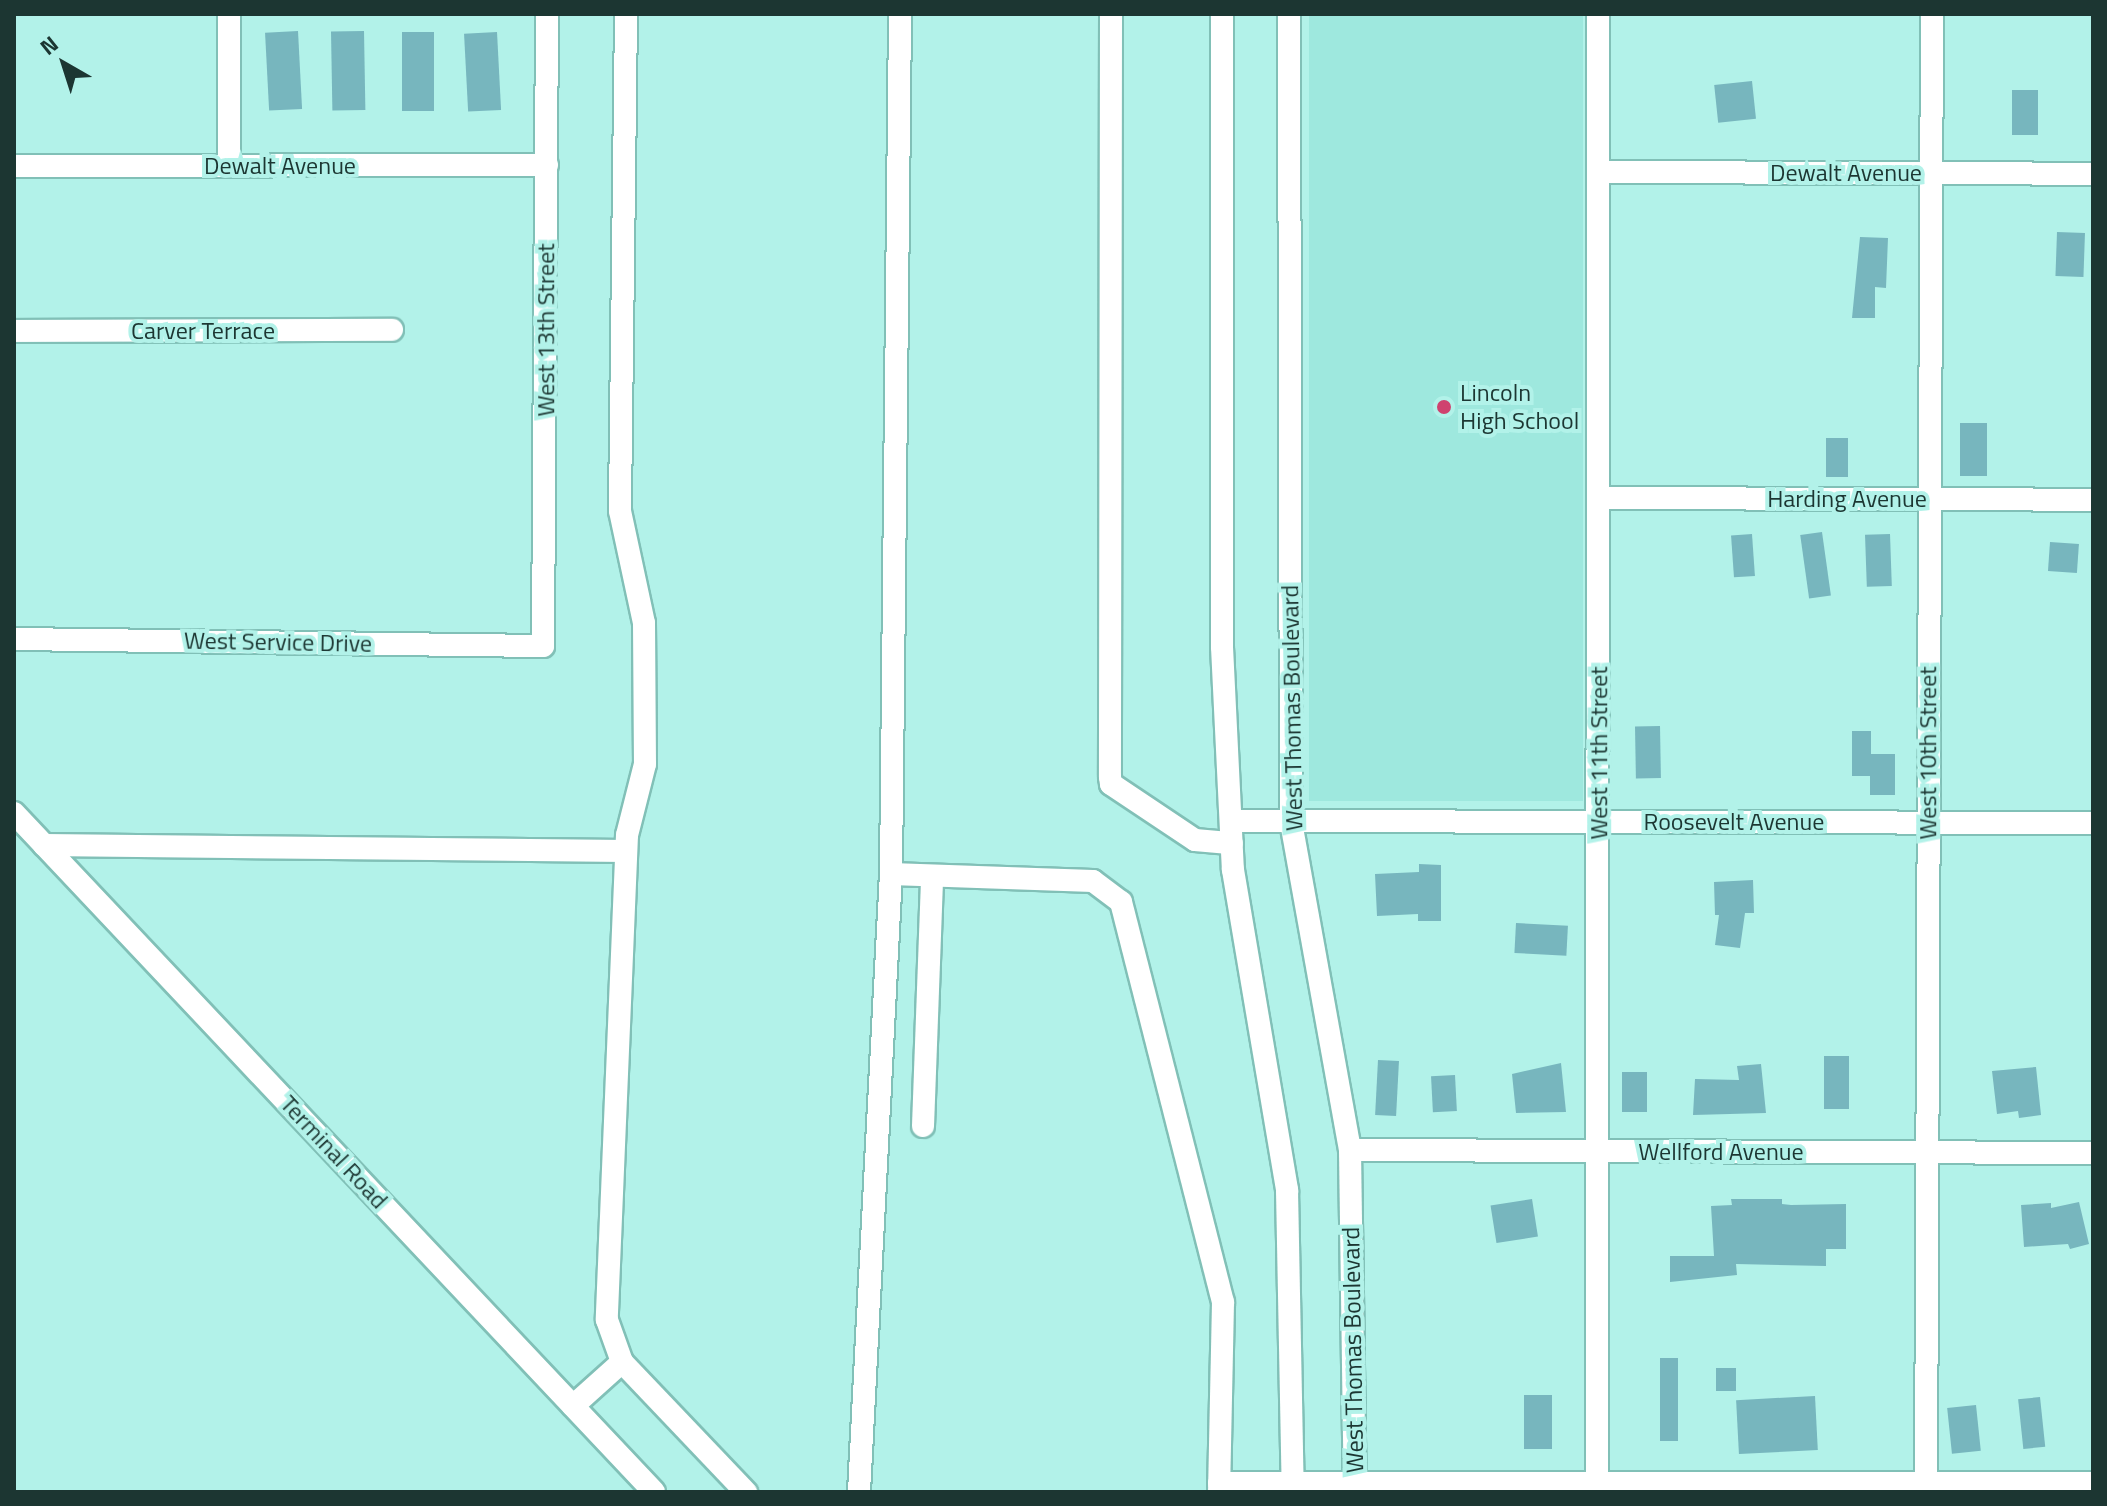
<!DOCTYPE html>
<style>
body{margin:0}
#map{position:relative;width:2107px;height:1506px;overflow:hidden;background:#b2f2e9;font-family:"Titillium Web",sans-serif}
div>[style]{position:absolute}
.built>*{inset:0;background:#9ee8de;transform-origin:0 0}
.building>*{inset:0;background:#77b6be;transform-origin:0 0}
.roads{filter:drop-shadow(2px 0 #81c0b7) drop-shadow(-2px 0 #81c0b7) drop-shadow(0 2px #81c0b7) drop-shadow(0 -2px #81c0b7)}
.minor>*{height:22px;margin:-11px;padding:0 11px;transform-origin:11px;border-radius:11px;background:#fff}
.dots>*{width:22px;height:22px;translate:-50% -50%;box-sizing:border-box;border:4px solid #b2f2e9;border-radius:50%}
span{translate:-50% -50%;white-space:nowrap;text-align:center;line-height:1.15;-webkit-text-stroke:8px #b2f2e9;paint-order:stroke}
.street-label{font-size:24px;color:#1c3632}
.poi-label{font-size:24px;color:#1c3632}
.left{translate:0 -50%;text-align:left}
.frame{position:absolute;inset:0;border:16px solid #1c3632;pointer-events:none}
.north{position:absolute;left:24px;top:24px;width:80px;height:80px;-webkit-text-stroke:6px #b2f2e9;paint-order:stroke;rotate:321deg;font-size:22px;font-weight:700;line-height:32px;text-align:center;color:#1c3632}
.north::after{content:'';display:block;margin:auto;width:28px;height:36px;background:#1c3632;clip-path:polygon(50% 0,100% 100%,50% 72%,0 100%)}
</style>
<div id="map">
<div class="built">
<i style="left:1309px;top:14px;width:274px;height:787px"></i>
</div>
<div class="building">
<i style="left:298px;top:31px;width:78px;height:33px;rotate:87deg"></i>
<i style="left:364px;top:31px;width:79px;height:33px;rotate:89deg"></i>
<i style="left:402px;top:32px;width:32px;height:79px"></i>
<i style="left:497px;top:32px;width:78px;height:33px;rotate:87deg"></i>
<i style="left:1752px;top:81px;width:38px;height:38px;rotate:84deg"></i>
<i style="left:2038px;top:90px;width:45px;height:26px;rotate:90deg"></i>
<i style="left:2057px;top:232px;width:28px;height:44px;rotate:2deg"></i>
<i style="clip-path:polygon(1860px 237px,1888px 238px,1886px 288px,1875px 287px,1875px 318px,1852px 318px)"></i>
<i style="left:1960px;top:423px;width:27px;height:53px"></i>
<i style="left:1826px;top:438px;width:22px;height:39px"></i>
<i style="left:1822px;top:532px;width:64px;height:22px;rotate:82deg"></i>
<i style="left:1752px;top:534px;width:42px;height:21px;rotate:86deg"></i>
<i style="left:1890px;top:534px;width:52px;height:25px;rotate:88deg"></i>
<i style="left:2050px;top:542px;width:29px;height:29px;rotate:4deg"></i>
<i style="left:1660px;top:726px;width:52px;height:25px;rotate:89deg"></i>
<i style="clip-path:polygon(1852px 731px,1871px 731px,1871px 754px,1895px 754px,1895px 795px,1870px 795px,1870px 776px,1852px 776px)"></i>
<i style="clip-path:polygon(1419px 864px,1441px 865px,1441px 921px,1418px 921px,1418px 914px,1377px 916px,1375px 874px,1419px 872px)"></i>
<i style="clip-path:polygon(1753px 880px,1754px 913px,1745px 913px,1740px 948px,1715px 945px,1719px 915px,1715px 915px,1714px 882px)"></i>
<i style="left:1516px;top:923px;width:52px;height:30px;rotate:3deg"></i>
<i style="left:1824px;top:1056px;width:25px;height:53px"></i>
<i style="left:1378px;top:1060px;width:21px;height:55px;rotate:3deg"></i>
<i style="clip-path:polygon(1561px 1063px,1566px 1112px,1516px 1113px,1512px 1074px)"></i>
<i style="clip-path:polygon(1761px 1064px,1766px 1113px,1693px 1115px,1695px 1079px,1739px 1080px,1737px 1066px)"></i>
<i style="clip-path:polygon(2036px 1067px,2041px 1115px,2019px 1118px,2018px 1111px,1997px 1114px,1992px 1071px)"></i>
<i style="left:1622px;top:1072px;width:25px;height:40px"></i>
<i style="left:1455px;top:1075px;width:36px;height:24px;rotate:87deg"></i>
<i style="left:1532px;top:1199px;width:38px;height:42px;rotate:81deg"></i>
<i style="clip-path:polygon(1731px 1199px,1782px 1199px,1782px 1204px,1791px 1205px,1846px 1204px,1846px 1249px,1826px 1249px,1826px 1266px,1736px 1264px,1737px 1275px,1670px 1282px,1670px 1256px,1714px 1256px,1711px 1206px,1732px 1205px)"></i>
<i style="clip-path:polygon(2079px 1202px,2089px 1244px,2070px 1249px,2068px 1244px,2024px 1247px,2021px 1205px,2051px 1203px,2051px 1208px)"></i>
<i style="left:1660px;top:1358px;width:18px;height:83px"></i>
<i style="left:1736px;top:1368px;width:23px;height:20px;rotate:90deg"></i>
<i style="left:1524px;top:1395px;width:28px;height:54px"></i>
<i style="left:1815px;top:1396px;width:54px;height:79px;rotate:87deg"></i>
<i style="left:2040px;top:1397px;width:50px;height:22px;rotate:84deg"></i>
<i style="left:1976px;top:1405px;width:46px;height:29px;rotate:84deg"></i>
</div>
<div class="roads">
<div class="minor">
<i style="left:626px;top:14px;width:497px;rotate:90.7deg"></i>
<i style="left:620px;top:511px;width:115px;rotate:77.9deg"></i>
<i style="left:644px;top:623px;width:141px;rotate:89.6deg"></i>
<i style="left:645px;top:764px;width:73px;rotate:104.2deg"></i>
<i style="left:627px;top:835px;width:485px;rotate:92.4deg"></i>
<i style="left:607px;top:1320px;width:45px;rotate:70.3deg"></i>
<i style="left:622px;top:1362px;width:180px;rotate:46.4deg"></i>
<i style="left:1111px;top:14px;width:763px;rotate:90.08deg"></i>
<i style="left:1110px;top:777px;width:7px;rotate:82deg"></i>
<i style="left:1111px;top:784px;width:101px;rotate:33.7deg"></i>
<i style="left:1195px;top:840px;width:37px;rotate:5deg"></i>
<i style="left:1222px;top:14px;width:633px;rotate:90deg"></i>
<i style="left:1222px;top:647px;width:223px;rotate:87.2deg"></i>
<i style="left:1233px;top:870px;width:325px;rotate:80.4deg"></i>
<i style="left:1287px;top:1190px;width:302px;rotate:88.9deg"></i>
<i style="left:1289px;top:14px;width:808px;rotate:89.86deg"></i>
<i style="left:1291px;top:822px;width:333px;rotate:79.8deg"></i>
<i style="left:1350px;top:1150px;width:342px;rotate:89.2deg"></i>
<i style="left:14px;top:166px;width:533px;rotate:-0.11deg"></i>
<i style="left:229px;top:166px;width:152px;rotate:-90deg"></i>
<i style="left:1599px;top:172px;width:494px;rotate:0.2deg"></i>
<i style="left:14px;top:331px;width:378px;rotate:-0.2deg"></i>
<i style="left:1600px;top:498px;width:493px;rotate:0.2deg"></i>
<i style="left:14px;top:639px;width:529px;rotate:0.76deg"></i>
<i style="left:543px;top:646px;width:632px;rotate:-89.64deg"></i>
<i style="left:14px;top:813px;width:933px;rotate:46.69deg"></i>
<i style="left:1231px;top:821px;width:862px;rotate:0.13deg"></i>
<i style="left:44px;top:845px;width:582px;rotate:0.59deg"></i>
<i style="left:891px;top:874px;width:202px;rotate:2deg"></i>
<i style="left:1093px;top:881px;width:35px;rotate:37deg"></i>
<i style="left:1121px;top:902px;width:413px;rotate:75.7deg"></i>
<i style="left:1223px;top:1302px;width:190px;rotate:91.2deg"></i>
<i style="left:923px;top:1126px;width:250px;rotate:-87.9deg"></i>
<i style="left:1350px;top:1150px;width:743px;rotate:0.23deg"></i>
<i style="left:573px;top:1406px;width:66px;rotate:-41.9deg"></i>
<i style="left:1219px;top:1483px;width:874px"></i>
<i style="left:859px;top:1492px;width:619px;rotate:-87.04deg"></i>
<i style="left:891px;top:874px;width:860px;rotate:-89.4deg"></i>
<i style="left:1597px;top:1492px;width:1478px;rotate:-89.96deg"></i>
<i style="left:1926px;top:1492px;width:1478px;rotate:-89.77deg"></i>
</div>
</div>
<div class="dots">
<i style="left:1444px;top:407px;background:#cf426f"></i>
</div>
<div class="street-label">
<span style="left:280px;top:166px">Dewalt Avenue</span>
<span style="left:1846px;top:173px">Dewalt Avenue</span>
<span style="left:546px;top:330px;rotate:-90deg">West 13th Street</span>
<span style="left:203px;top:331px">Carver Terrace</span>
<span style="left:1847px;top:499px">Harding Avenue</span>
<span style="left:278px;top:642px;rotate:1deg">West Service Drive</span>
<span style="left:1292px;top:708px;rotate:-91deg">West Thomas Boulevard</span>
<span style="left:1599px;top:753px;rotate:-90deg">West 11th Street</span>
<span style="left:1928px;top:753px;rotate:-90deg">West 10th Street</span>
<span style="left:1734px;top:822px">Roosevelt Avenue</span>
<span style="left:334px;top:1152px;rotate:47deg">Terminal Road</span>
<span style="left:1721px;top:1152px">Wellford Avenue</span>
<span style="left:1353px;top:1350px;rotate:-91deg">West Thomas Boulevard</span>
</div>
<div class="poi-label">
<span class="left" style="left:1460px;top:407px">Lincoln<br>High School</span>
</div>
<div class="frame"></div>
<div class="north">N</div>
</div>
